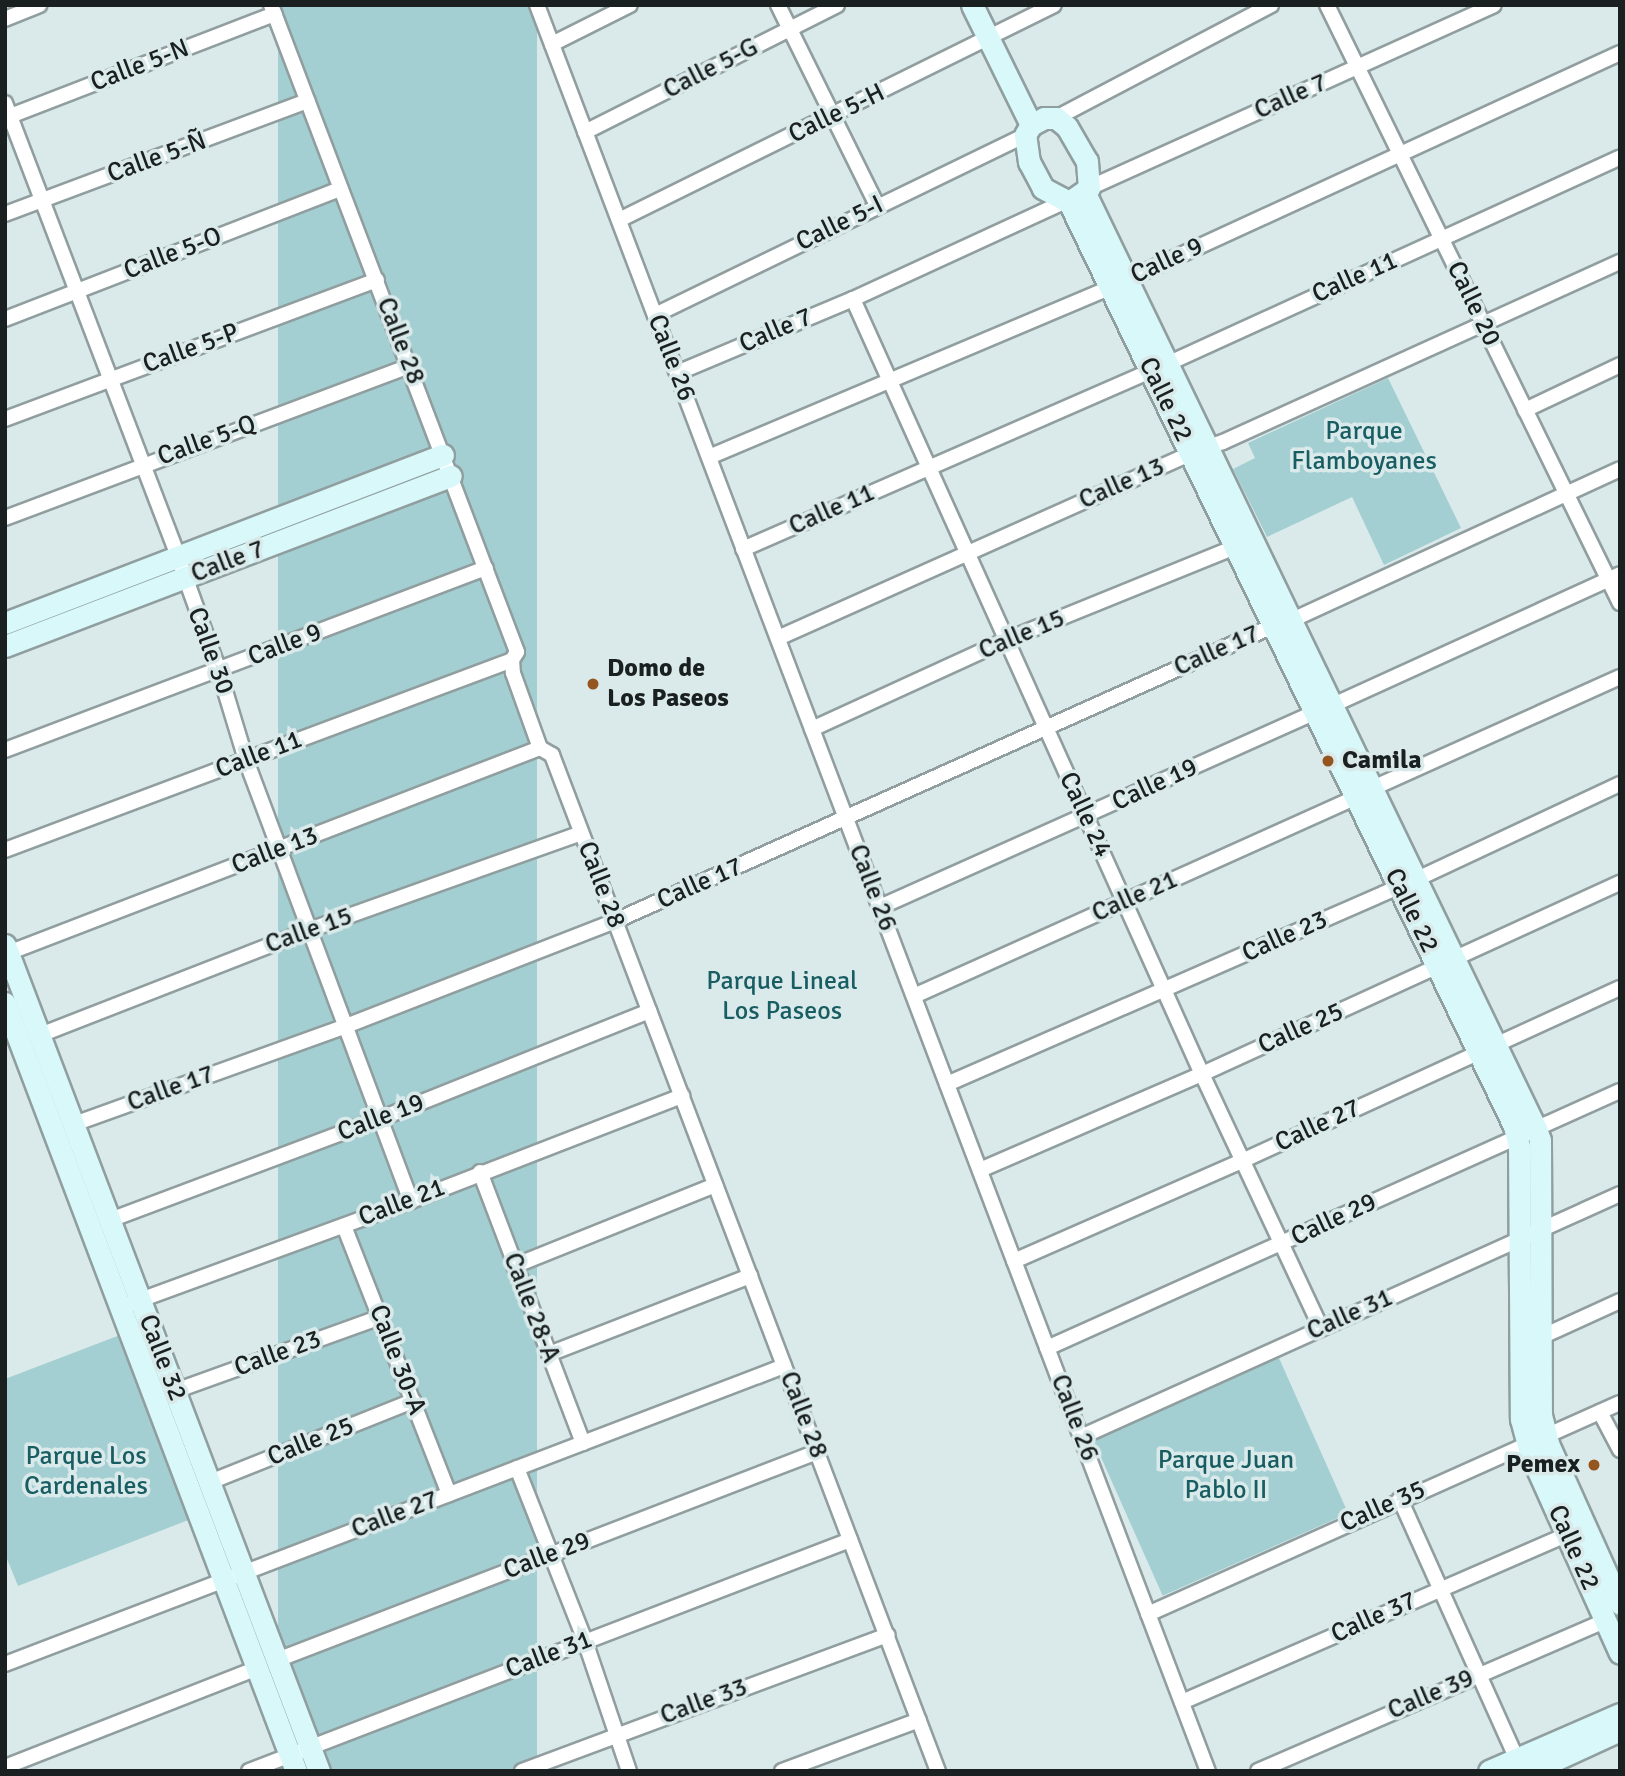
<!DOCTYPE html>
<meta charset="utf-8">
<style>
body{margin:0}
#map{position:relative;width:1625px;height:1776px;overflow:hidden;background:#daeaeb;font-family:Signika,sans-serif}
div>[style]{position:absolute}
.green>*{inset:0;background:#a4cfd2;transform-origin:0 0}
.roads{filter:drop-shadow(2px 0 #909e9f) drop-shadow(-2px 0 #909e9f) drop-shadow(0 2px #909e9f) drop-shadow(0 -2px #909e9f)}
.street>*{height:14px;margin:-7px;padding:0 7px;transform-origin:7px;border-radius:7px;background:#fff}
.secondary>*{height:21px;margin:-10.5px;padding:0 10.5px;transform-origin:10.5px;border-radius:10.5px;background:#d8f8fa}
.dots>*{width:19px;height:19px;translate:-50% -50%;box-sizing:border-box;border:4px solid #daeaeb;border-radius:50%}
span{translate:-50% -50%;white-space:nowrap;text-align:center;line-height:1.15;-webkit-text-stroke:7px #daeaeb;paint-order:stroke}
.street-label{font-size:26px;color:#1a1f1f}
.park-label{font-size:26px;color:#185d62}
.poi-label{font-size:26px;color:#1a1f1f;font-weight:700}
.left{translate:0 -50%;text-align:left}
.right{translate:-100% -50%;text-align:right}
.frame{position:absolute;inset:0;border:7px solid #1a1f1f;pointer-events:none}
</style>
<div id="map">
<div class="green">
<i style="left:278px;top:5px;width:259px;height:1889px"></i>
<i style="clip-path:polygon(1388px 378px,1461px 528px,1384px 565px,1352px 497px,1267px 537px,1233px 469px,1255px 458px,1248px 443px)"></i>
<i style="clip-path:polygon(120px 1335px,191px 1519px,18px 1586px,5px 1554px,5px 1379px)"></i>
<i style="left:1279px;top:1358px;width:170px;height:203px;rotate:66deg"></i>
</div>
<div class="roads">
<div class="street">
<i style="left:271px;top:5px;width:692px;rotate:69.18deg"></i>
<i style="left:517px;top:652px;width:9px;rotate:122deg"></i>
<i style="left:512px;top:660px;width:13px;rotate:86deg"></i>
<i style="left:513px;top:673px;width:80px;rotate:70.2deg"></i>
<i style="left:540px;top:748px;width:14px;rotate:30deg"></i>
<i style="left:552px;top:755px;width:1087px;rotate:69.2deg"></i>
<i style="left:537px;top:5px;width:1889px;rotate:69.2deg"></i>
<i style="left:778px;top:5px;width:223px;rotate:63.7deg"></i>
<i style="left:1327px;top:5px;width:666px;rotate:63.9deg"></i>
<i style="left:5px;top:19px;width:37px;rotate:-22deg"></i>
<i style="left:552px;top:44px;width:87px;rotate:-26.6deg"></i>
<i style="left:5px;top:103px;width:486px;rotate:69.1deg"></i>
<i style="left:178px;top:557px;width:121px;rotate:70.2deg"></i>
<i style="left:219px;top:671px;width:93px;rotate:73.1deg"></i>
<i style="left:246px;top:760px;width:471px;rotate:69.5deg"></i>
<i style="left:5px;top:118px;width:289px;rotate:-21.1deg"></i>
<i style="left:1056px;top:118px;width:243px;rotate:-27.7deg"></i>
<i style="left:585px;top:132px;width:282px;rotate:-26.7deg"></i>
<i style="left:1089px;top:188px;width:444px;rotate:-24.3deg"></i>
<i style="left:5px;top:214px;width:323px;rotate:-20.5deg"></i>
<i style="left:619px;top:220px;width:485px;rotate:-26.3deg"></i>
<i style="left:853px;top:299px;width:850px;rotate:65.76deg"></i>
<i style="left:1202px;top:1074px;width:280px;rotate:64.9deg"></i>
<i style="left:655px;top:315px;width:411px;rotate:-25.9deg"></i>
<i style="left:5px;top:319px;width:360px;rotate:-21.2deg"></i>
<i style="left:1167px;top:364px;width:498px;rotate:-24.5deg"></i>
<i style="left:677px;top:373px;width:191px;rotate:-22.8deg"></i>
<i style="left:853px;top:299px;width:234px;rotate:-24.7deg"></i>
<i style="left:1525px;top:410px;width:105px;rotate:-25.3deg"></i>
<i style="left:5px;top:419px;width:397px;rotate:-20.5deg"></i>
<i style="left:709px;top:457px;width:436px;rotate:-22.9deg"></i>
<i style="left:1111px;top:287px;width:560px;rotate:-24.69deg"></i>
<i style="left:5px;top:518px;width:432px;rotate:-20.6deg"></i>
<i style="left:743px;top:549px;width:445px;rotate:-23.6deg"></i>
<i style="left:1292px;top:620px;width:361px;rotate:-24.7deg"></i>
<i style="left:778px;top:638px;width:453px;rotate:-24.1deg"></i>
<i style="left:1191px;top:453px;width:34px;rotate:-19deg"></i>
<i style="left:1223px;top:442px;width:436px;rotate:-24.4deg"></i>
<i style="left:1333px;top:705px;width:315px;rotate:-24.5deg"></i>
<i style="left:812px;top:729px;width:213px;rotate:-24.6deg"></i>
<i style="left:1006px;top:640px;width:247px;rotate:-22.1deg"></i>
<i style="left:5px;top:750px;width:514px;rotate:-20.73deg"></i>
<i style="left:1373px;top:788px;width:271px;rotate:-24.2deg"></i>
<i style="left:5px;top:850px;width:541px;rotate:-20.54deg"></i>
<i style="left:880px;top:907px;width:477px;rotate:-24.1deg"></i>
<i style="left:8px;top:953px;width:570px;rotate:-21.07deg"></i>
<i style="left:914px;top:996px;width:485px;rotate:-24.2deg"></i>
<i style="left:40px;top:1035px;width:289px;rotate:-21.3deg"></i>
<i style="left:309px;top:930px;width:289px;rotate:-19.6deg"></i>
<i style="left:947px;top:1084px;width:513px;rotate:-23.57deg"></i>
<i style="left:1417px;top:879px;width:224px;rotate:-25.1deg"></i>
<i style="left:74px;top:1124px;width:289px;rotate:-19.8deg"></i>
<i style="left:346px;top:1026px;width:289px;rotate:-21.3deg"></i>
<i style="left:615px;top:921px;width:721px;rotate:-24.15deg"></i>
<i style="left:980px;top:1170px;width:242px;rotate:-23.4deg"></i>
<i style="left:1202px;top:1074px;width:460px;rotate:-24.6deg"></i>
<i style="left:480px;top:1172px;width:290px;rotate:69.2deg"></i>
<i style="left:110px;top:1220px;width:290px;rotate:-20.6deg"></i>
<i style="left:382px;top:1118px;width:288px;rotate:-21.8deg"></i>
<i style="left:344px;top:1226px;width:288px;rotate:68.6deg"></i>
<i style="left:1014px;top:1261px;width:251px;rotate:-23.7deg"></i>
<i style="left:1244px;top:1160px;width:413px;rotate:-24.6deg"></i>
<i style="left:514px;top:1266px;width:217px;rotate:-21.9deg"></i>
<i style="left:132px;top:1303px;width:297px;rotate:-20.1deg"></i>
<i style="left:411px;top:1201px;width:291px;rotate:-21.2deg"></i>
<i style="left:1541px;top:1337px;width:87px;rotate:-24.5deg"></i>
<i style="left:1047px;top:1348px;width:628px;rotate:-24.16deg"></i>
<i style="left:549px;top:1354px;width:216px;rotate:-21.2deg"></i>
<i style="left:175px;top:1391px;width:219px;rotate:-19.8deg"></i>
<i style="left:1600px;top:1412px;width:43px;rotate:62.2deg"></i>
<i style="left:1081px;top:1437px;width:591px;rotate:-24.27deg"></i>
<i style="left:517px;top:1468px;width:186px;rotate:68.5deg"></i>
<i style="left:585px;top:1641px;width:137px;rotate:71.3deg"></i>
<i style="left:210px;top:1482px;width:219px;rotate:-21.8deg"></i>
<i style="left:1400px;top:1499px;width:285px;rotate:65.8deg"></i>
<i style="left:1148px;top:1614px;width:517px;rotate:-24.09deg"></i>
<i style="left:277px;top:1660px;width:579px;rotate:-21.07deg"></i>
<i style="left:5px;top:1664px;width:834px;rotate:-20.93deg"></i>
<i style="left:1182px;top:1702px;width:419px;rotate:-23.5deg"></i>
<i style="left:5px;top:1767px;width:271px;rotate:-21.4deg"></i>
<i style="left:249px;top:1771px;width:644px;rotate:-21.02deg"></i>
<i style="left:522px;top:1771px;width:390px;rotate:-20.4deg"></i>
<i style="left:782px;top:1771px;width:146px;rotate:-20.4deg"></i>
<i style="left:1258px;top:1771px;width:378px;rotate:-23.4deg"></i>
</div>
<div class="secondary">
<i style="left:972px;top:5px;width:134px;rotate:63.8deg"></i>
<i style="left:1044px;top:118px;width:12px"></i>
<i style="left:1056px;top:118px;width:14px;rotate:39deg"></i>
<i style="left:1067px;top:127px;width:39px;rotate:60deg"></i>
<i style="left:1087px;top:161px;width:27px;rotate:86deg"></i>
<i style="left:1089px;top:188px;width:24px;rotate:145deg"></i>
<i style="left:1069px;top:202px;width:30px;rotate:-152deg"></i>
<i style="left:1043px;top:188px;width:30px;rotate:-118deg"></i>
<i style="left:1029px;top:162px;width:27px;rotate:-98deg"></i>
<i style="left:1025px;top:135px;width:12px;rotate:-59deg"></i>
<i style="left:1031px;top:125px;width:15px;rotate:-28deg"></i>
<i style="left:1085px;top:193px;width:1039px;rotate:64.27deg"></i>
<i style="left:1536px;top:1129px;width:12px;rotate:70deg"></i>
<i style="left:1540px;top:1140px;width:275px;rotate:89.8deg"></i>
<i style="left:1541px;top:1415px;width:32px;rotate:76deg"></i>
<i style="left:1549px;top:1446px;width:173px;rotate:65.8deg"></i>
<i style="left:1069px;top:202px;width:1026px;rotate:64.28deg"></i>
<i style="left:1514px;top:1126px;width:21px;rotate:76deg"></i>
<i style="left:1519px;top:1146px;width:273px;rotate:89.6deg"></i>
<i style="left:1521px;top:1419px;width:35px;rotate:75deg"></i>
<i style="left:1530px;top:1453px;width:219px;rotate:65.8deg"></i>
<i style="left:5px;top:623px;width:469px;rotate:-21deg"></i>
<i style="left:5px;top:646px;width:477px;rotate:-20.9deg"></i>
<i style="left:5px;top:945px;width:884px;rotate:69.19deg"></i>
<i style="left:5px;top:1003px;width:821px;rotate:69.25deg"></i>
<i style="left:1489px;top:1771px;width:143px;rotate:-23.5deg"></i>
<i style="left:1531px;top:1771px;width:98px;rotate:-24.7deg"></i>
</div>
</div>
<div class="dots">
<i style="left:593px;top:684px;background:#95551f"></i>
<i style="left:1328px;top:761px;background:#95551f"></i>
<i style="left:1594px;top:1465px;background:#95551f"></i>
</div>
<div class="street-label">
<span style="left:140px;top:66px;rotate:-21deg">Calle 5-N</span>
<span style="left:711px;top:69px;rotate:-27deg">Calle 5-G</span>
<span style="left:1291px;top:97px;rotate:-24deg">Calle 7</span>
<span style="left:837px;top:114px;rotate:-26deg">Calle 5-H</span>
<span style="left:157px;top:158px;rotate:-20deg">Calle 5-Ñ</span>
<span style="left:840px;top:224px;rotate:-26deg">Calle 5-I</span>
<span style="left:173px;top:254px;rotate:-21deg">Calle 5-O</span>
<span style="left:1167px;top:261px;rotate:-25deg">Calle 9</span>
<span style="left:1355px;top:278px;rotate:-24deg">Calle 11</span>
<span style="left:1473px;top:304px;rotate:64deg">Calle 20</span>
<span style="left:776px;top:331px;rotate:-23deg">Calle 7</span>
<span style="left:400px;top:341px;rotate:69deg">Calle 28</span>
<span style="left:191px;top:349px;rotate:-20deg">Calle 5-P</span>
<span style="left:671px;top:358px;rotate:69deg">Calle 26</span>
<span style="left:1165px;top:400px;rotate:64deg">Calle 22</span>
<span style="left:207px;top:441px;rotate:-20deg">Calle 5-Q</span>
<span style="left:1122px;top:484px;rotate:-24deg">Calle 13</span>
<span style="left:832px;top:510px;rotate:-24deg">Calle 11</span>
<span style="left:228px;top:562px;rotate:-21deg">Calle 7</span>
<span style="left:1022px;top:635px;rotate:-23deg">Calle 15</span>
<span style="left:285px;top:645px;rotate:-21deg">Calle 9</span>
<span style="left:210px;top:651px;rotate:70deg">Calle 30</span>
<span style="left:1217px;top:651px;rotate:-24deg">Calle 17</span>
<span style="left:259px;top:755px;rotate:-21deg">Calle 11</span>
<span style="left:1155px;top:785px;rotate:-25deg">Calle 19</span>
<span style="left:1085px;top:815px;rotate:65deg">Calle 24</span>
<span style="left:275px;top:851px;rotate:-21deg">Calle 13</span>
<span style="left:700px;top:884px;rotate:-24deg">Calle 17</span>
<span style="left:601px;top:885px;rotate:69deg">Calle 28</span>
<span style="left:872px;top:888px;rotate:69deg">Calle 26</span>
<span style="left:1135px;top:897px;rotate:-24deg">Calle 21</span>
<span style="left:1411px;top:911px;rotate:64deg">Calle 22</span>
<span style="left:309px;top:931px;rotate:-20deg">Calle 15</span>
<span style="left:1285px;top:937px;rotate:-24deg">Calle 23</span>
<span style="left:1301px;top:1029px;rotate:-24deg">Calle 25</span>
<span style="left:171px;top:1089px;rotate:-20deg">Calle 17</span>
<span style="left:381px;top:1118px;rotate:-21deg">Calle 19</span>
<span style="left:1318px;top:1126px;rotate:-25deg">Calle 27</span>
<span style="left:402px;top:1203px;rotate:-21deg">Calle 21</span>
<span style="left:1334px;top:1220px;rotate:-25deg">Calle 29</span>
<span style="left:531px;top:1308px;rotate:69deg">Calle 28-A</span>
<span style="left:1350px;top:1315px;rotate:-24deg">Calle 31</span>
<span style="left:278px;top:1354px;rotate:-20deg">Calle 23</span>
<span style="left:162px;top:1358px;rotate:69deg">Calle 32</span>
<span style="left:397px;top:1360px;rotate:69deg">Calle 30-A</span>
<span style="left:803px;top:1415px;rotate:69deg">Calle 28</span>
<span style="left:1074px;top:1418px;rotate:69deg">Calle 26</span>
<span style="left:311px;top:1442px;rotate:-22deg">Calle 25</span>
<span style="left:1383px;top:1507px;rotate:-24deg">Calle 35</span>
<span style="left:395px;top:1515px;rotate:-21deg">Calle 27</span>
<span style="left:1573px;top:1548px;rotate:66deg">Calle 22</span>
<span style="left:547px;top:1556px;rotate:-21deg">Calle 29</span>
<span style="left:1374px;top:1618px;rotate:-24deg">Calle 37</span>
<span style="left:549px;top:1655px;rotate:-21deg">Calle 31</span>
<span style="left:1431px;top:1695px;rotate:-23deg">Calle 39</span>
<span style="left:704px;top:1702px;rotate:-20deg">Calle 33</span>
</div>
<div class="park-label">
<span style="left:1364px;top:447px">Parque<br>Flamboyanes</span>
<span style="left:782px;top:997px">Parque Lineal<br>Los Paseos</span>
<span style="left:86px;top:1472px">Parque Los<br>Cardenales</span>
<span style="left:1226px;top:1476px">Parque Juan<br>Pablo II</span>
</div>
<div class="poi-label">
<span class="left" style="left:607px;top:684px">Domo de<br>Los Paseos</span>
<span class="left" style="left:1342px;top:761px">Camila</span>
<span class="right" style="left:1580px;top:1465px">Pemex</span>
</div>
<div class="frame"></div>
</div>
